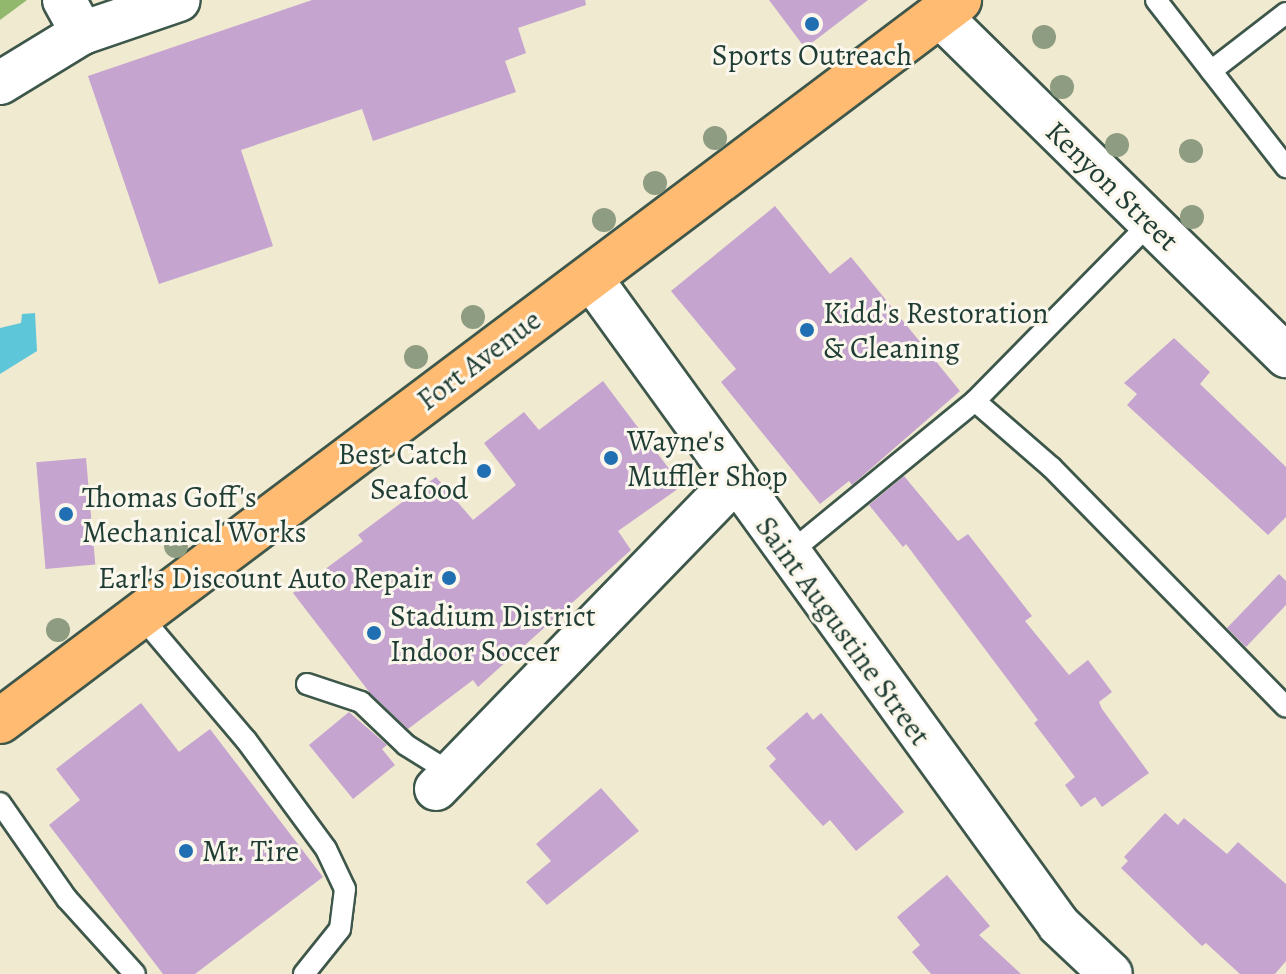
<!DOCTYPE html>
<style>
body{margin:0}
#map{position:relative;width:1286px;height:974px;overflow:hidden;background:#f0ead0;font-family:Alegreya,serif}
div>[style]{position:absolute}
.forest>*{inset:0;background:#92b86d}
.water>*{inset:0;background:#5dc6d9}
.building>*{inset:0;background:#c6a4d0;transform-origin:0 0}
.roads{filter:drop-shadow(2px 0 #3e574b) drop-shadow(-2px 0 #3e574b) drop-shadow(0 2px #3e574b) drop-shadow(0 -2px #3e574b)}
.lane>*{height:20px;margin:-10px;padding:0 10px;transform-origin:10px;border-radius:10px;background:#fff}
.street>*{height:42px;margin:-21px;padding:0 21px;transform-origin:21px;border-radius:21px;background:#fff}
.primary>*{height:44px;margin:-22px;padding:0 22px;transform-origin:22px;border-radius:22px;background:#ffbb71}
.trees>*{width:24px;height:24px;margin:-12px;border-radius:50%;background:#8e9c82}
.dots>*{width:22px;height:22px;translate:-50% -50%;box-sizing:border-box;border:4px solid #fbf7ec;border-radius:50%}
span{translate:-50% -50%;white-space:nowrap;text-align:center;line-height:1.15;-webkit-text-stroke:6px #fbf7ec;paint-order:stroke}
.poi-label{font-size:30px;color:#1f3d34}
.left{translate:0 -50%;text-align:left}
.right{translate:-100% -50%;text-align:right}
.street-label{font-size:30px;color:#1f3d34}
</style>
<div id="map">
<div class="forest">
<i style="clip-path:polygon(0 0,27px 0,0 20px)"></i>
</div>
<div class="water">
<i style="clip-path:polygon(35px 313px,37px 351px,0 374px,0 328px,21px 323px,22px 314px)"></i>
</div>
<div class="building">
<i style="clip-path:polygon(312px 0,585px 0,586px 5px,518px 28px,526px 53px,505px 61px,516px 92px,373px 141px,362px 109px,241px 150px,273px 246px,159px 284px,88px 76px)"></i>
<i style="clip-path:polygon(769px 0,868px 0,805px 48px)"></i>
<i style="clip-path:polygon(775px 206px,830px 274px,851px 257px,960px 391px,852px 485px,849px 481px,820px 504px,721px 382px,736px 369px,671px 291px)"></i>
<i style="clip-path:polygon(1174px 338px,1210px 372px,1200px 384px,1286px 467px,1286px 517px,1268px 535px,1127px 405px,1137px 394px,1124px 383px)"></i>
<i style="clip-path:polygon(603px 381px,682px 486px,618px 531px,631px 550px,478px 687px,473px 680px,408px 729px,370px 693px,293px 593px,363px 541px,358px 535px,436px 477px,473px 520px,516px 485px,484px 443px,524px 412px,539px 430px)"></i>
<i style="left:86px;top:458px;width:107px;height:50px;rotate:85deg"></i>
<i style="clip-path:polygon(904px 476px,958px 541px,968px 534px,1032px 616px,1025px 621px,1069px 675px,1088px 660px,1112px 692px,1099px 702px,1102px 709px,1149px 773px,1102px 807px,1095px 797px,1081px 807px,1065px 785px,1075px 777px,1034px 723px,1038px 720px,906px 544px,903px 547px,869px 505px)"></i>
<i style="clip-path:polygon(1279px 574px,1286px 581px,1286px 605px,1246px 647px,1227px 628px)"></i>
<i style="clip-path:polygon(141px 703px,179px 752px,210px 729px,323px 877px,195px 974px,163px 974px,49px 825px,80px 800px,56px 769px)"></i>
<i style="clip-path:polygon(349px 712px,387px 745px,382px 749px,395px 765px,353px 799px,309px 745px)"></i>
<i style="clip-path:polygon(807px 712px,813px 720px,821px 713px,904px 812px,856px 851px,830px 820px,823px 826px,769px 766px,776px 759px,766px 748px)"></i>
<i style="clip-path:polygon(601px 788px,639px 831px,547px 905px,526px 882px,551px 861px,536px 844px)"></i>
<i style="clip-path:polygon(1165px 813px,1178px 825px,1184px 818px,1227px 854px,1238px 842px,1286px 884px,1286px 961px,1275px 974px,1240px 974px,1206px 943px,1202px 946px,1121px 868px,1128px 861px,1124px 857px)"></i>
<i style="clip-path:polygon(947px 875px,990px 926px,979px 935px,1021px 974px,931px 974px,912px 952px,920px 945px,897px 917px)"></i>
</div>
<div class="roads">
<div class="lane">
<i style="left:1156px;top:0;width:212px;rotate:52.1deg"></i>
<i style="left:1211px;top:71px;width:95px;rotate:-37.7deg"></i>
<i style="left:975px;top:401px;width:102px;rotate:41deg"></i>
<i style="left:1052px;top:468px;width:334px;rotate:45.6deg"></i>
<i style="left:787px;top:555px;width:243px;rotate:-39.3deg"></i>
<i style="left:975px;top:401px;width:250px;rotate:-45.5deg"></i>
<i style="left:139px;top:614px;width:165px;rotate:49.7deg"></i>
<i style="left:246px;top:740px;width:135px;rotate:53.7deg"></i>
<i style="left:326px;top:849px;width:44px;rotate:64.6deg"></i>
<i style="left:345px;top:889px;width:40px;rotate:97.1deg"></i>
<i style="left:340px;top:929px;width:58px;rotate:128.7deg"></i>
<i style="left:307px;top:684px;width:57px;rotate:18.4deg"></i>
<i style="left:361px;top:702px;width:62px;rotate:43.7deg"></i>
<i style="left:406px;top:745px;width:53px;rotate:31.9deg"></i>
<i style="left:0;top:803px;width:117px;rotate:55.1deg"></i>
<i style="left:67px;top:899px;width:101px;rotate:47.8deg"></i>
</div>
<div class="street">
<i style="left:64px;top:0;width:38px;rotate:61deg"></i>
<i style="left:939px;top:15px;width:487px;rotate:44.5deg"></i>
<i style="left:0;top:83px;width:96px;rotate:-31.4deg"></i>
<i style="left:82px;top:33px;width:102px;rotate:-18.8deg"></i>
<i style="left:590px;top:277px;width:800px;rotate:54.1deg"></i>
<i style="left:1059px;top:925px;width:71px;rotate:43.3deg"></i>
<i style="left:436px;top:789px;width:429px;rotate:-45.9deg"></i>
</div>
<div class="primary">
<i style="left:0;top:721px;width:1200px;rotate:-36.94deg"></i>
</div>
</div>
<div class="trees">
<i style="left:1044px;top:37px"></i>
<i style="left:1062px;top:87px"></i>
<i style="left:715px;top:138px"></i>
<i style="left:1117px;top:145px"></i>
<i style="left:1191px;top:151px"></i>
<i style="left:655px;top:183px"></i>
<i style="left:1192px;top:217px"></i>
<i style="left:604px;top:220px"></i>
<i style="left:473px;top:317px"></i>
<i style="left:416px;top:357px"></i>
<i style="left:176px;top:546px"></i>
<i style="left:58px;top:630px"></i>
</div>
<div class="dots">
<i style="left:812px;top:24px;background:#1f6fb2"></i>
<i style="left:807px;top:330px;background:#1f6fb2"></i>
<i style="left:611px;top:458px;background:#1f6fb2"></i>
<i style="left:484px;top:471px;background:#1f6fb2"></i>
<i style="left:66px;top:514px;background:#1f6fb2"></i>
<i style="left:449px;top:578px;background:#1f6fb2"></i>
<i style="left:374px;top:633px;background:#1f6fb2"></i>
<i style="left:186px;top:851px;background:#1f6fb2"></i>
</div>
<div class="poi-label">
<span style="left:812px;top:55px">Sports Outreach</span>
<span class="left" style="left:823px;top:330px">Kidd's Restoration<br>&amp; Cleaning</span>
<span class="left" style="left:627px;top:458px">Wayne's<br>Muffler Shop</span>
<span class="right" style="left:468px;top:471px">Best Catch<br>Seafood</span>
<span class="left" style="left:82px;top:514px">Thomas Goff's<br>Mechanical Works</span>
<span class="right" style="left:433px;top:578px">Earl's Discount Auto Repair</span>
<span class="left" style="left:390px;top:633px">Stadium District<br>Indoor Soccer</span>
<span class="left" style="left:202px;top:851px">Mr. Tire</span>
</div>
<div class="street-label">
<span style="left:1112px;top:186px;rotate:44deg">Kenyon Street</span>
<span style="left:479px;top:360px;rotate:-37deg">Fort Avenue</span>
<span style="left:843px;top:631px;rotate:54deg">Saint Augustine Street</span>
</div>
</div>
